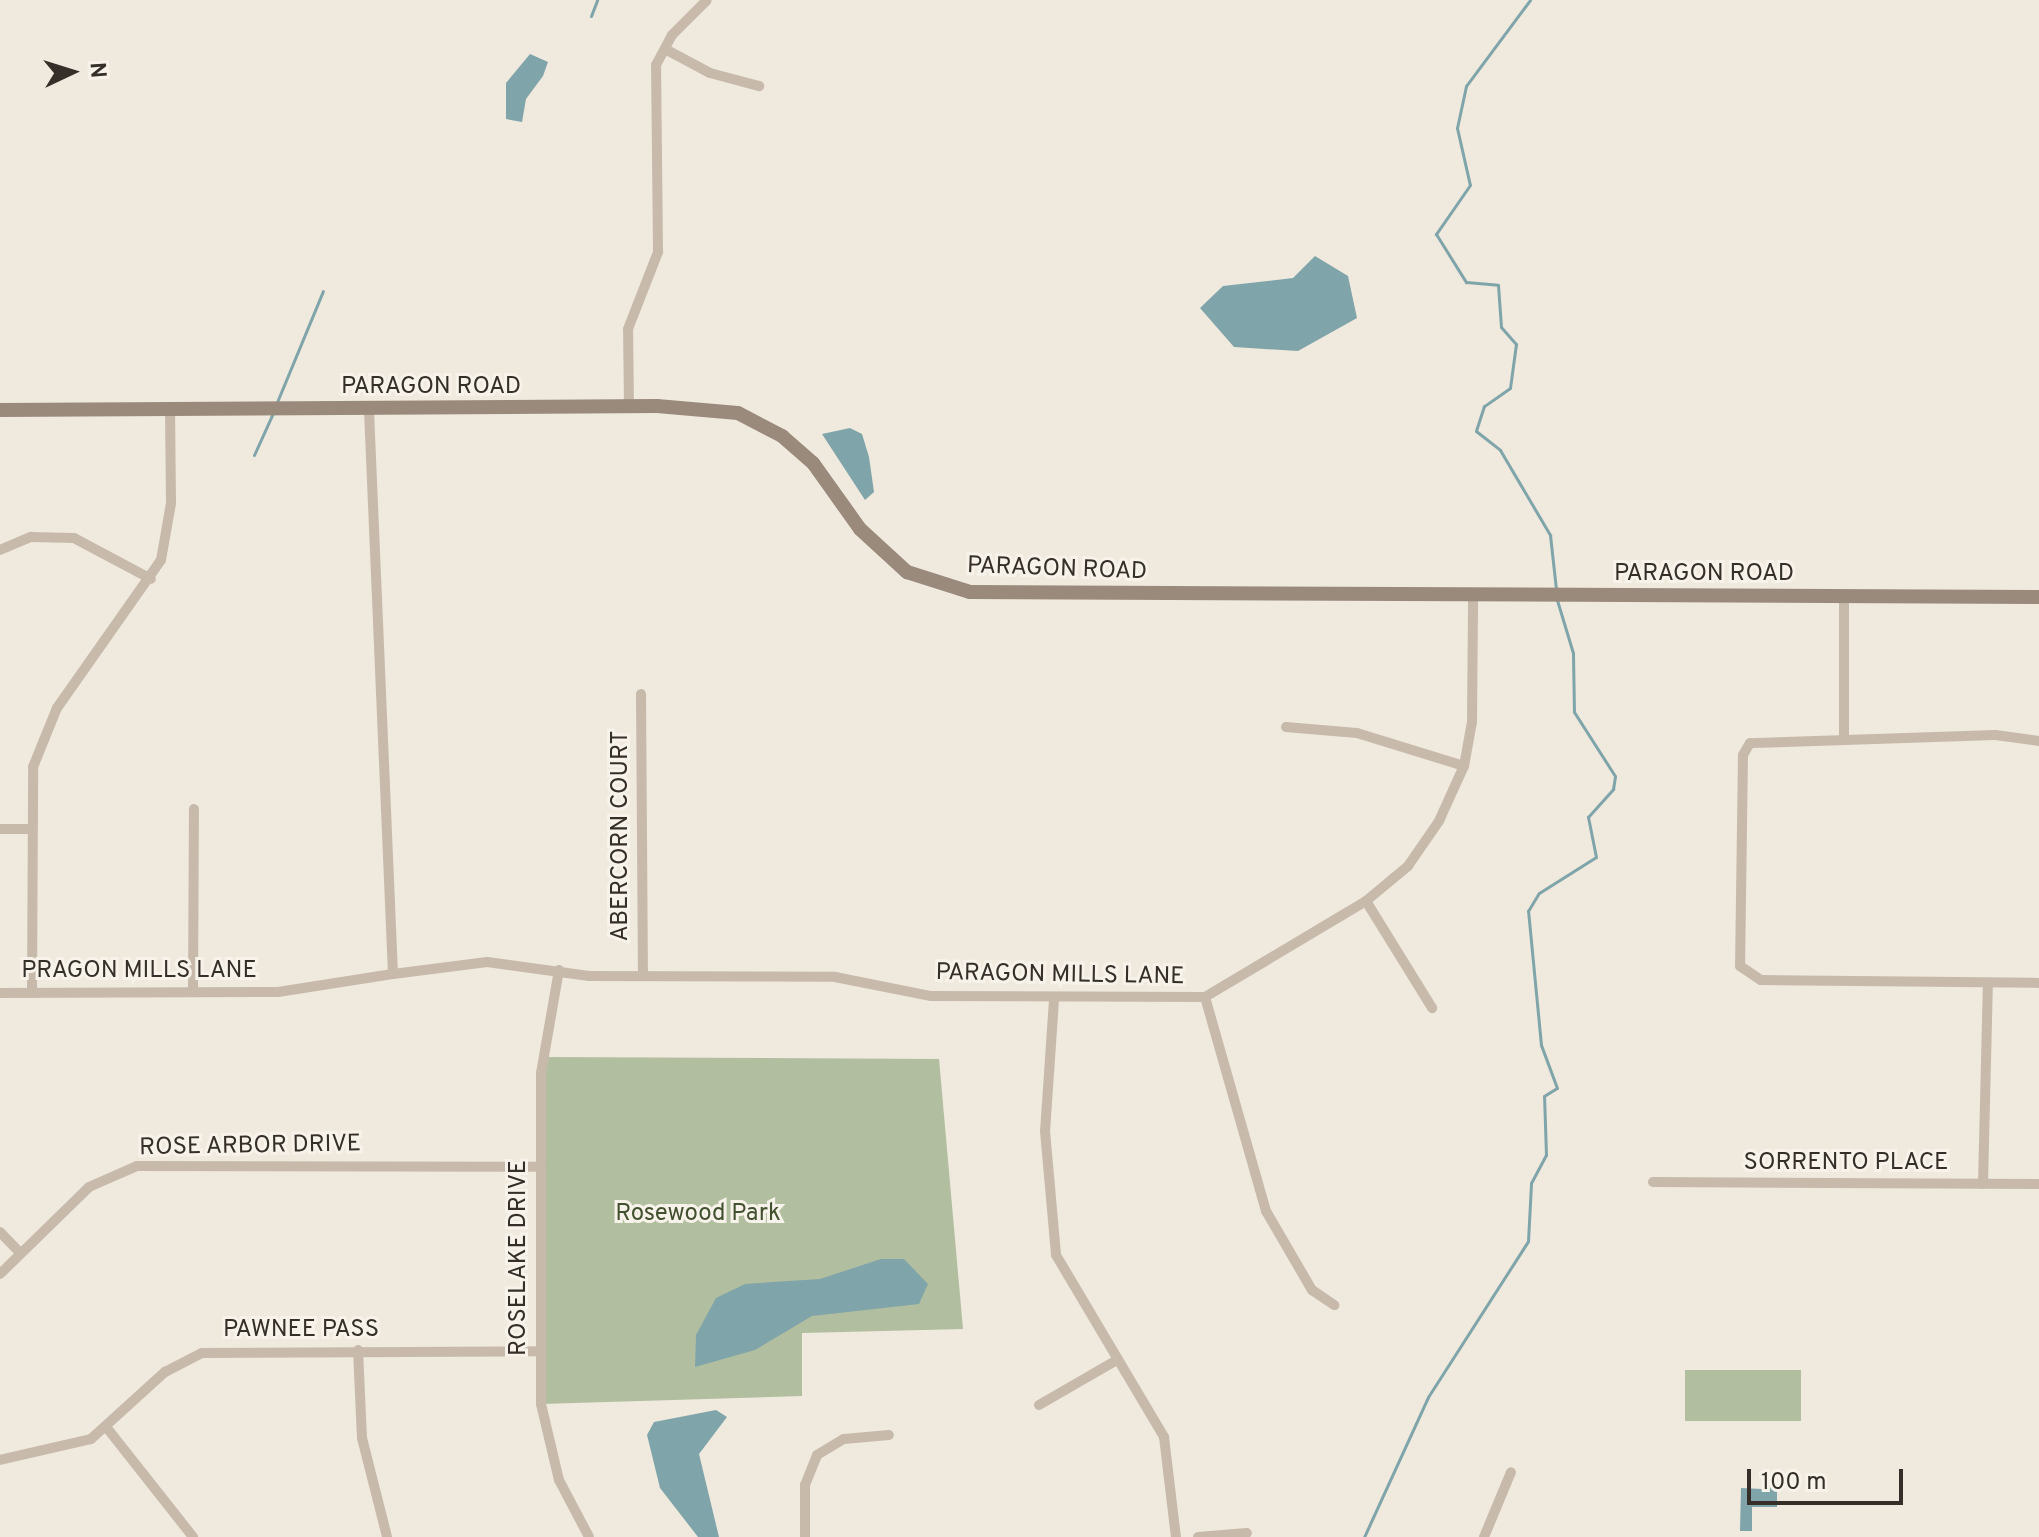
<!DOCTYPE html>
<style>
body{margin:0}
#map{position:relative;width:2039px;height:1537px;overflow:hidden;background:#f0e9de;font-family:Overpass,sans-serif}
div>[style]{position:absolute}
.green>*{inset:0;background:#b1be9f;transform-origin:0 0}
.water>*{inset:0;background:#7fa5aa}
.stream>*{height:3px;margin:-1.5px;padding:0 1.5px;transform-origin:1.5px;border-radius:1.5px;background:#7fa5aa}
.street>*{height:10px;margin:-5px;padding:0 5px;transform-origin:5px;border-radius:5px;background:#c7baab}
.secondary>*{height:14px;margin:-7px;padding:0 7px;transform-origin:7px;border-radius:7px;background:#9a8a7c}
span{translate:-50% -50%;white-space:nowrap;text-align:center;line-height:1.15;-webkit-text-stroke:6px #f8f3ea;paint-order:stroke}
.street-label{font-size:24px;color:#352e29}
.park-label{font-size:24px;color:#42512f}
.north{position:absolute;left:32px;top:32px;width:80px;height:80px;-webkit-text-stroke:6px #f8f3ea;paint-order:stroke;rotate:86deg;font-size:22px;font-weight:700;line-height:32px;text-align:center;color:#352e29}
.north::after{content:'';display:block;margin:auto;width:28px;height:36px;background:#352e29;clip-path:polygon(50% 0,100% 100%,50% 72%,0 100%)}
.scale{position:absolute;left:1747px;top:1469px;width:156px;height:36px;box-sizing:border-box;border:4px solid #352e29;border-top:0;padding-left:10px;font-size:24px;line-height:28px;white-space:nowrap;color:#352e29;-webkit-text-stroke:6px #f8f3ea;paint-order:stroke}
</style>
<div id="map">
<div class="green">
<i style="clip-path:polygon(543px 1057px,939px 1059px,963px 1329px,802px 1333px,802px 1396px,541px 1404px)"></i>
<i style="left:1685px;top:1370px;width:116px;height:51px"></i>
</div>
<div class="water">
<i style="clip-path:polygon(530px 54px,548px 62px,543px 76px,526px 99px,522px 122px,506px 119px,506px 83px)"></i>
<i style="clip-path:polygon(1315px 256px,1348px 276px,1357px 318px,1298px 351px,1234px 347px,1200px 308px,1223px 286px,1293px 278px)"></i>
<i style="clip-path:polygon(850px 428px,862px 434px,869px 457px,874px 492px,865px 500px,822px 434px)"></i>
<i style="clip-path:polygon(881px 1259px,904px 1259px,928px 1284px,919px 1304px,812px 1316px,755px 1350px,695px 1367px,696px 1335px,716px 1298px,745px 1284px,820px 1279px)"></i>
<i style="clip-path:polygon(716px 1410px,727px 1417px,699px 1454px,719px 1537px,698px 1537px,660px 1488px,647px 1435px,654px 1422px)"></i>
<i style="clip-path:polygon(1763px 1476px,1777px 1476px,1777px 1507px,1752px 1507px,1752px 1531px,1740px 1531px,1741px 1488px,1762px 1489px)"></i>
</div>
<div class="stream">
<i style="left:1530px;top:0;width:107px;rotate:126.7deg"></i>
<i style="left:1466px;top:86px;width:43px;rotate:102.1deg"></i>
<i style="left:1457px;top:128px;width:58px;rotate:77.2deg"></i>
<i style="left:1470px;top:185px;width:60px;rotate:124.8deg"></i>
<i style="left:1436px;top:234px;width:57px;rotate:58deg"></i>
<i style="left:1466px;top:282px;width:32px;rotate:5deg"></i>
<i style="left:1498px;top:285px;width:42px;rotate:85.9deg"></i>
<i style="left:1501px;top:327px;width:23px;rotate:49deg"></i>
<i style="left:1516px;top:344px;width:44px;rotate:97.8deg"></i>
<i style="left:1510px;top:388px;width:32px;rotate:145deg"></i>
<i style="left:1484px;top:406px;width:26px;rotate:108deg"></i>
<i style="left:1476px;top:431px;width:31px;rotate:38deg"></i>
<i style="left:1500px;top:450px;width:99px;rotate:59.5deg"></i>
<i style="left:1550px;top:535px;width:54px;rotate:83.7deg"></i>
<i style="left:591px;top:16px;width:17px;rotate:-69deg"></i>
<i style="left:277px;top:402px;width:120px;rotate:-67.5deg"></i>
<i style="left:254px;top:455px;width:46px;rotate:-65.7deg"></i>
<i style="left:1364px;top:1537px;width:154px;rotate:-65.4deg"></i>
<i style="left:1428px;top:1397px;width:185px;rotate:-57.3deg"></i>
<i style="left:1528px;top:1241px;width:58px;rotate:-87deg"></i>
<i style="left:1531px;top:1183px;width:32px;rotate:-62deg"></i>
<i style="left:1546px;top:1155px;width:59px;rotate:-91.9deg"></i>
<i style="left:1544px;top:1096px;width:15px;rotate:-32deg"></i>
<i style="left:1557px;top:1088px;width:46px;rotate:-110.4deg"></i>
<i style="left:1541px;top:1045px;width:135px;rotate:-95.5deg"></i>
<i style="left:1528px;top:911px;width:21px;rotate:-59deg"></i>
<i style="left:1539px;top:893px;width:67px;rotate:-32.3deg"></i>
<i style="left:1596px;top:857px;width:41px;rotate:-101.3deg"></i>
<i style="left:1588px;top:817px;width:38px;rotate:-48deg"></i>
<i style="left:1613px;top:789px;width:13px;rotate:-81deg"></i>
<i style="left:1615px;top:776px;width:76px;rotate:-122.6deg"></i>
<i style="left:1574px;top:712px;width:59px;rotate:-91deg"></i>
<i style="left:1573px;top:653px;width:55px;rotate:-106.8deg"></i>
</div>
<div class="street">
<i style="left:665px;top:49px;width:51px;rotate:28.1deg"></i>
<i style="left:710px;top:73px;width:51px;rotate:14.9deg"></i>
<i style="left:629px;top:407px;width:78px;rotate:-90.7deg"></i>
<i style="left:628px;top:329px;width:83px;rotate:-68.7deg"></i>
<i style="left:658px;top:252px;width:187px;rotate:-90.6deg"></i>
<i style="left:656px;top:65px;width:34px;rotate:-62deg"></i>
<i style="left:672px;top:35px;width:49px;rotate:-45deg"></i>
<i style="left:0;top:550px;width:34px;rotate:-23deg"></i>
<i style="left:31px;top:537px;width:43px;rotate:1.3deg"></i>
<i style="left:74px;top:538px;width:87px;rotate:28deg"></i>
<i style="left:1844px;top:597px;width:141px;rotate:90deg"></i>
<i style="left:641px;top:694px;width:282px;rotate:89.6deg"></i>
<i style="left:1286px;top:727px;width:71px;rotate:4.8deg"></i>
<i style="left:1357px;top:733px;width:112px;rotate:17.1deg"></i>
<i style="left:2039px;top:741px;width:44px;rotate:-172.2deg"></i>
<i style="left:1995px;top:735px;width:245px;rotate:178.1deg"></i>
<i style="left:1750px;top:743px;width:14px;rotate:120deg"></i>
<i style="left:1743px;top:755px;width:211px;rotate:90.8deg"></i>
<i style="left:1740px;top:966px;width:25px;rotate:34deg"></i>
<i style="left:1761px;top:980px;width:278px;rotate:0.6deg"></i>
<i style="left:0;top:829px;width:32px"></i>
<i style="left:1366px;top:901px;width:126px;rotate:58.3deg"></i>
<i style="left:559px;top:970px;width:105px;rotate:99.9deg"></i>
<i style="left:541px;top:1073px;width:331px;rotate:90deg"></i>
<i style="left:541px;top:1404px;width:78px;rotate:76.7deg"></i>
<i style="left:559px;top:1480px;width:64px;rotate:62.2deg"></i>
<i style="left:393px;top:974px;width:95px;rotate:-7.3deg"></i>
<i style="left:487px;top:962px;width:103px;rotate:7.8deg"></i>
<i style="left:589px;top:976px;width:246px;rotate:0.2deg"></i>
<i style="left:835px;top:977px;width:98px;rotate:11.2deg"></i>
<i style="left:931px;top:996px;width:274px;rotate:0.2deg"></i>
<i style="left:1205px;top:997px;width:187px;rotate:-30.8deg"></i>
<i style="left:1366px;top:901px;width:55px;rotate:-39.8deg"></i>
<i style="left:1408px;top:866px;width:55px;rotate:-55.4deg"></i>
<i style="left:1439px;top:821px;width:60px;rotate:-65.6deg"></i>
<i style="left:1464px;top:766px;width:45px;rotate:-79.7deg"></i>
<i style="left:1472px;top:722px;width:125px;rotate:-89.5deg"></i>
<i style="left:193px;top:992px;width:183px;rotate:-89.7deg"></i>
<i style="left:0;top:993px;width:278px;rotate:-0.2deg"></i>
<i style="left:278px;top:992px;width:116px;rotate:-8.9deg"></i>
<i style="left:393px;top:974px;width:564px;rotate:-92.44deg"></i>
<i style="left:32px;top:993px;width:226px;rotate:-89.7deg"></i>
<i style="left:33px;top:767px;width:64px;rotate:-67.9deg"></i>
<i style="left:57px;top:708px;width:181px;rotate:-54.9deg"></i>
<i style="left:161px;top:560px;width:58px;rotate:-80deg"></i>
<i style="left:171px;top:503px;width:93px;rotate:-90.6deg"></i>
<i style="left:1205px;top:997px;width:223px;rotate:74.1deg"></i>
<i style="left:1266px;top:1211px;width:91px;rotate:59.8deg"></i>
<i style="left:1312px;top:1290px;width:27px;rotate:34deg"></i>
<i style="left:1054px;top:1000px;width:131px;rotate:93.9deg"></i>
<i style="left:1045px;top:1131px;width:124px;rotate:84.9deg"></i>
<i style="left:1056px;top:1255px;width:212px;rotate:59.3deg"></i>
<i style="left:1164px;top:1437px;width:101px;rotate:83.2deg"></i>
<i style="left:1653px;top:1182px;width:386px;rotate:0.3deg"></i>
<i style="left:1983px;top:1184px;width:200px;rotate:-88.6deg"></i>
<i style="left:0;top:1232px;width:29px;rotate:46deg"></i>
<i style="left:0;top:1274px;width:124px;rotate:-44.3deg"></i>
<i style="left:89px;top:1187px;width:52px;rotate:-23.6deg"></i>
<i style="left:137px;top:1166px;width:404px;rotate:0.1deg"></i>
<i style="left:358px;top:1350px;width:88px;rotate:87.4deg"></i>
<i style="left:362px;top:1438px;width:102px;rotate:75.8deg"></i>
<i style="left:1039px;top:1405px;width:90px;rotate:-30deg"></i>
<i style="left:107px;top:1428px;width:139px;rotate:51.7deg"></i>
<i style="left:0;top:1460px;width:93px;rotate:-13deg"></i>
<i style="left:91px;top:1439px;width:100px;rotate:-42.2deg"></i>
<i style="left:165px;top:1372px;width:42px;rotate:-27.2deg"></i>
<i style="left:202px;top:1353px;width:338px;rotate:-0.3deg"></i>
<i style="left:805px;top:1537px;width:52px;rotate:-90deg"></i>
<i style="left:805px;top:1485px;width:32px;rotate:-68deg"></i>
<i style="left:817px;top:1455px;width:31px;rotate:-31deg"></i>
<i style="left:844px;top:1439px;width:45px;rotate:-5.1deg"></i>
<i style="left:1198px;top:1537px;width:49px;rotate:-4.7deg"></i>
<i style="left:1484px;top:1537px;width:70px;rotate:-67.4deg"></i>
</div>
<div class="secondary">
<i style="left:0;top:410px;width:657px;rotate:-0.35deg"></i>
<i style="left:657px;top:406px;width:81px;rotate:4.9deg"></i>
<i style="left:738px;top:413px;width:50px;rotate:27.6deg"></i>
<i style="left:782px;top:436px;width:41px;rotate:41.1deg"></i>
<i style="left:813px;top:463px;width:81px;rotate:54.5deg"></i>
<i style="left:860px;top:529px;width:64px;rotate:42.5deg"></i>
<i style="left:907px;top:572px;width:66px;rotate:17.6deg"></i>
<i style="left:970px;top:592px;width:1069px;rotate:0.27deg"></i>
</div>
<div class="street-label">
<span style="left:431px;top:388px">PARAGON ROAD</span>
<span style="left:1057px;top:570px;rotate:2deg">PARAGON ROAD</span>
<span style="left:1704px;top:575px">PARAGON ROAD</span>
<span style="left:622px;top:836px;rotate:-90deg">ABERCORN COURT</span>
<span style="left:139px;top:972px">PRAGON MILLS LANE</span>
<span style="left:1060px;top:976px;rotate:1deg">PARAGON MILLS LANE</span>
<span style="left:250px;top:1147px;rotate:-1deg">ROSE ARBOR DRIVE</span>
<span style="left:1846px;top:1164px">SORRENTO PLACE</span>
<span style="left:520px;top:1258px;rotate:-90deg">ROSELAKE DRIVE</span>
<span style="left:301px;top:1331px">PAWNEE PASS</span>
</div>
<div class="park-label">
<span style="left:698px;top:1215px">Rosewood Park</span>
</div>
<div class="north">N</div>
<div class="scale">100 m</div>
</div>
